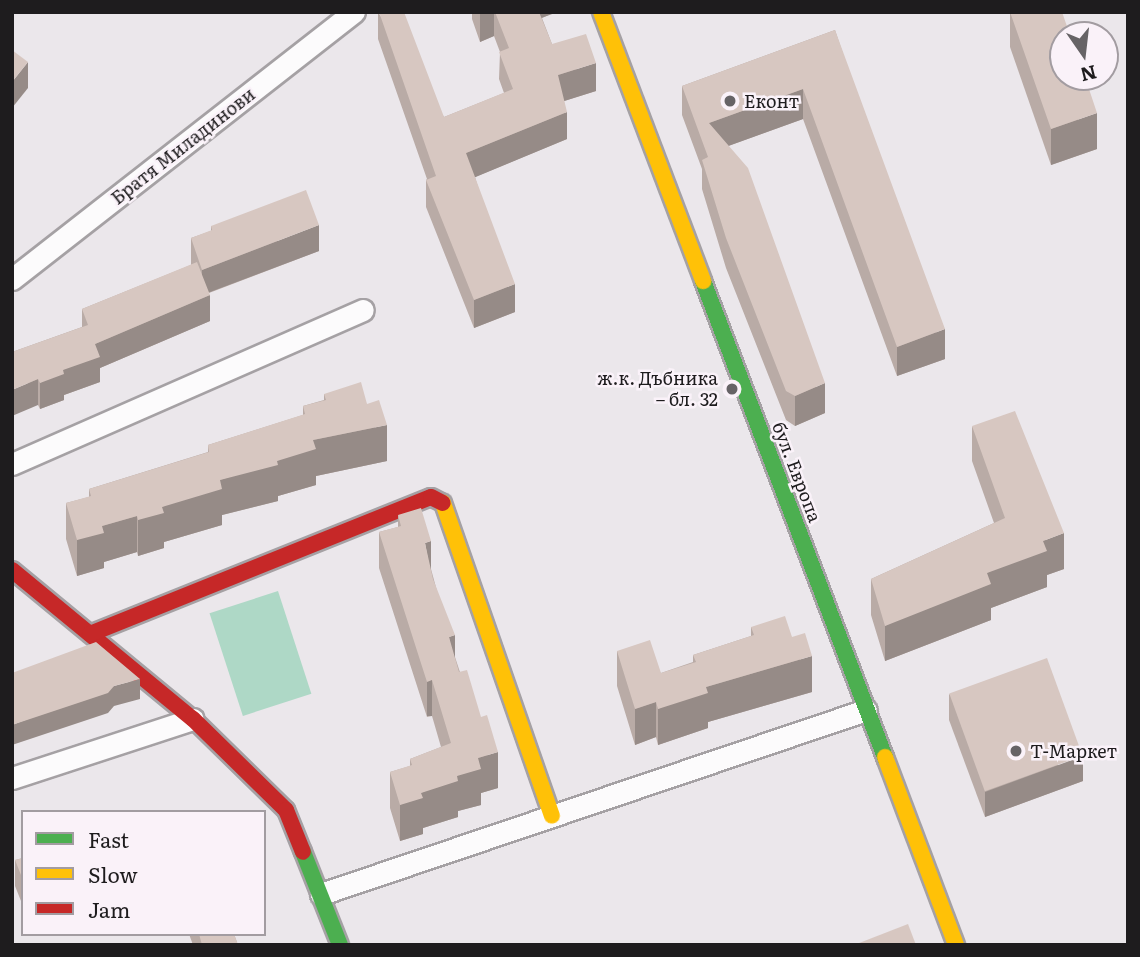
<!DOCTYPE html>
<meta charset="utf-8">
<style>
body{margin:0}
#map{position:relative;width:1140px;height:957px;overflow:hidden;background:#ebe7eb;font-family:Literata,serif}
div>[style]{position:absolute}
.green>*{inset:0;background:#aed8c6;transform-origin:0 0}
.roads{filter:drop-shadow(2px 0 #a5a1a4) drop-shadow(-2px 0 #a5a1a4) drop-shadow(0 2px #a5a1a4) drop-shadow(0 -2px #a5a1a4)}
.street>*{height:21px;margin:-10.5px;padding:0 10.5px;transform-origin:10.5px;border-radius:10.5px;background:#fcfbfc}
.fast>*{height:16px;margin:-8px;padding:0 8px;transform-origin:8px;border-radius:8px;background:#4caf50}
.slow>*{height:16px;margin:-8px;padding:0 8px;transform-origin:8px;border-radius:8px;background:#ffc107}
.jam>*{height:16px;margin:-8px;padding:0 8px;transform-origin:8px;border-radius:8px;background:#c62828}
.wall>*{inset:0;background:#b9aba6}
.shaded-wall>*{inset:0;background:#968b87;transform-origin:0 0}
.building>*{inset:0;background:#d7c7c1;transform-origin:0 0}
.dots>*{width:19px;height:19px;translate:-50% -50%;box-sizing:border-box;border:4px solid #faf2f9;border-radius:50%}
span{translate:-50% -50%;white-space:nowrap;text-align:center;line-height:1.15;-webkit-text-stroke:5px #faf2f9;paint-order:stroke}
.poi-label{font-size:18px;color:#1e1c1e}
.left{translate:0 -50%;text-align:left}
.right{translate:-100% -50%;text-align:right}
.street-label{font-size:18px;color:#1e1c1e}
.frame{position:absolute;inset:0;border:14px solid #1e1c1e;pointer-events:none}
.legend{position:absolute;left:21px;top:810px;width:245px;height:126px;box-sizing:border-box;background:#faf2f9;border:2px solid #a29ca1;margin:0;padding:9px 12px;list-style:none;font-size:21px;color:#1e1c1e}
.legend li{display:flex;align-items:center;gap:14px;height:35px}
.legend b{width:35px;border:2px solid #a29ca1}
.north{position:absolute;left:1049px;top:21px;width:70px;height:70px;box-sizing:border-box;background:#faf2f9;border:2px solid #a29ca1;border-radius:50%;rotate:166deg;font-size:19px;font-weight:700;line-height:28px;text-align:center;color:#1e1c1e}
.north::after{content:'';display:block;margin:auto;width:24px;height:32px;background:#666366;clip-path:polygon(50% 0,100% 100%,50% 72%,0 100%)}
</style>
<div id="map">
<div class="green">
<i style="left:278px;top:591px;width:108px;height:72px;rotate:72deg"></i>
</div>
<div class="roads">
<div class="street">
<i style="left:12px;top:279px;width:434px;rotate:-38deg"></i>
<i style="left:12px;top:464px;width:383px;rotate:-23.7deg"></i>
<i style="left:12px;top:778px;width:190px;rotate:-18.1deg"></i>
<i style="left:321px;top:894px;width:575px;rotate:-18.66deg"></i>
</div>
<div class="fast">
<i style="left:703px;top:281px;width:510px;rotate:69.08deg"></i>
<i style="left:303px;top:852px;width:100px;rotate:68.3deg"></i>
</div>
<div class="slow">
<i style="left:601px;top:12px;width:288px;rotate:69.2deg"></i>
<i style="left:443px;top:503px;width:331px;rotate:70.8deg"></i>
<i style="left:885px;top:757px;width:201px;rotate:69.3deg"></i>
</div>
<div class="jam">
<i style="left:12px;top:570px;width:234px;rotate:39.5deg"></i>
<i style="left:193px;top:719px;width:130px;rotate:44.4deg"></i>
<i style="left:286px;top:810px;width:45px;rotate:68deg"></i>
<i style="left:90px;top:634px;width:367px;rotate:-21.9deg"></i>
<i style="left:431px;top:497px;width:13px;rotate:27deg"></i>
</div>
</div>
<div class="wall">
<i style="clip-path:polygon(378px 12px,444px 117px,504px 93px,499px 79px,500px 52px,494px 36px,480px 42px,472px 19px,472px 12px,555px 12px,542px 18px,552px 44px,596px 91px,564px 101px,567px 139px,475px 177px,515px 312px,474px 328px,426px 207px,426px 180px,427px 179px,378px 39px)"></i>
<i style="clip-path:polygon(1010px 12px,1097px 149px,1051px 165px,1010px 47px)"></i>
<i style="clip-path:polygon(835px 30px,945px 359px,897px 376px,803px 119px,728px 146px,825px 413px,795px 426px,786px 420px,726px 268px,702px 189px,702px 169px,682px 115px,682px 86px)"></i>
<i style="clip-path:polygon(211px 226px,319px 251px,209px 293px,210px 321px,100px 368px,100px 382px,64px 395px,64px 400px,40px 409px,12px 352px,82px 327px,82px 309px,191px 265px,191px 238px,211px 231px)"></i>
<i style="clip-path:polygon(324px 394px,367px 404px,387px 461px,316px 476px,316px 485px,278px 496px,278px 501px,222px 515px,222px 525px,164px 542px,164px 548px,138px 556px,137px 552px,104px 562px,104px 568px,77px 576px,66px 539px,66px 503px,89px 497px,89px 489px,208px 452px,208px 445px,303px 415px,303px 406px,324px 400px)"></i>
<i style="clip-path:polygon(972px 426px,1064px 569px,1047px 575px,1047px 587px,991px 608px,991px 620px,885px 661px,871px 615px,871px 579px,994px 523px,972px 461px)"></i>
<i style="clip-path:polygon(398px 515px,431px 569px,455px 657px,498px 788px,481px 793px,481px 805px,458px 811px,458px 817px,423px 828px,423px 834px,400px 841px,390px 808px,390px 772px,410px 766px,410px 759px,441px 747px,432px 716px,427px 717px,379px 568px,379px 532px,398px 527px)"></i>
<i style="clip-path:polygon(751px 627px,792px 637px,812px 692px,708px 722px,708px 728px,658px 745px,656px 737px,635px 745px,617px 686px,617px 651px,661px 673px,693px 662px,693px 655px,751px 636px)"></i>
<i style="clip-path:polygon(949px 694px,1083px 781px,985px 817px,949px 720px)"></i>
<i style="clip-path:polygon(23px 858px,23px 906px,15px 886px,15px 860px)"></i>
<i style="clip-path:polygon(189px 934px,234px 934px,238px 945px,193px 945px)"></i>
</div>
<div class="shaded-wall">
<i style="clip-path:polygon(485px 12px,494px 12px,494px 36px,480px 42px,480px 14px)"></i>
<i style="clip-path:polygon(533px 12px,555px 12px,555px 13px,533px 21px)"></i>
<i style="clip-path:polygon(28px 62px,28px 88px,12px 108px,12px 82px)"></i>
<i style="clip-path:polygon(596px 63px,596px 91px,558px 103px,558px 75px)"></i>
<i style="clip-path:polygon(803px 89px,803px 119px,709px 153px,709px 123px)"></i>
<i style="clip-path:polygon(567px 112px,567px 139px,466px 181px,466px 153px)"></i>
<i style="clip-path:polygon(1097px 113px,1097px 149px,1051px 165px,1051px 129px)"></i>
<i style="clip-path:polygon(319px 225px,319px 251px,202px 295px,202px 270px)"></i>
<i style="clip-path:polygon(515px 284px,515px 312px,474px 328px,474px 300px)"></i>
<i style="clip-path:polygon(210px 295px,210px 321px,100px 368px,100px 382px,64px 395px,64px 400px,40px 409px,40px 383px,63px 370px,95px 344px)"></i>
<i style="clip-path:polygon(945px 329px,945px 359px,897px 376px,897px 347px)"></i>
<i style="clip-path:polygon(38px 379px,38px 405px,12px 416px,12px 390px)"></i>
<i style="clip-path:polygon(825px 383px,825px 413px,795px 426px,795px 396px)"></i>
<i style="clip-path:polygon(387px 425px,387px 461px,316px 476px,316px 485px,278px 496px,278px 501px,222px 515px,222px 525px,164px 542px,164px 548px,138px 556px,138px 520px,162px 507px,220px 480px,277px 461px,313px 440px)"></i>
<i style="clip-path:polygon(137px 516px,137px 552px,104px 562px,104px 568px,77px 576px,77px 540px,102px 526px)"></i>
<i style="clip-path:polygon(1064px 533px,1064px 569px,1047px 575px,1047px 587px,991px 608px,991px 620px,885px 661px,885px 626px,987px 573px,1043px 541px)"></i>
<i style="clip-path:polygon(431px 541px,431px 577px,425px 543px)"></i>
<i style="clip-path:polygon(455px 635px,455px 671px,449px 637px)"></i>
<i style="clip-path:polygon(812px 656px,812px 692px,708px 722px,708px 728px,658px 745px,658px 709px,706px 687px)"></i>
<i style="clip-path:polygon(140px 679px,140px 699px,114px 706px,108px 713px,12px 745px,12px 725px,114px 686px)"></i>
<i style="left:432px;top:680px;width:36px;height:5px;rotate:90deg"></i>
<i style="clip-path:polygon(656px 702px,656px 737px,635px 745px,635px 709px)"></i>
<i style="clip-path:polygon(498px 752px,498px 788px,481px 793px,481px 805px,458px 811px,458px 817px,423px 828px,423px 834px,400px 841px,400px 805px,421px 793px,457px 776px,478px 758px)"></i>
<i style="clip-path:polygon(1083px 756px,1083px 781px,985px 817px,985px 792px)"></i>
</div>
<div class="building">
<i style="clip-path:polygon(379px 12px,404px 12px,444px 117px,513px 89px,499px 52px,509px 48px,495px 12px,539px 12px,552px 44px,586px 34px,596px 63px,558px 75px,567px 112px,466px 153px,515px 284px,474px 300px,426px 180px,436px 176px)"></i>
<i style="clip-path:polygon(1010px 12px,1062px 12px,1070px 35px,1063px 35px,1063px 77px,1085px 77px,1097px 113px,1051px 129px)"></i>
<i style="clip-path:polygon(835px 30px,945px 329px,897px 347px,803px 89px,709px 123px,748px 168px,825px 383px,795px 396px,786px 391px,726px 238px,702px 160px,708px 157px,682px 86px)"></i>
<i style="clip-path:polygon(12px 50px,28px 62px,12px 82px)"></i>
<i style="clip-path:polygon(306px 190px,319px 225px,202px 270px,191px 238px,212px 230px,211px 226px)"></i>
<i style="clip-path:polygon(197px 262px,210px 295px,95px 344px,100px 357px,63px 370px,64px 374px,40px 383px,38px 379px,12px 390px,12px 352px,88px 325px,82px 309px)"></i>
<i style="clip-path:polygon(361px 382px,367px 404px,379px 400px,387px 425px,313px 440px,316px 449px,277px 461px,278px 465px,220px 480px,222px 489px,162px 507px,164px 513px,138px 520px,137px 516px,102px 526px,104px 533px,77px 540px,66px 503px,91px 496px,89px 489px,209px 452px,208px 445px,305px 414px,303px 406px,326px 400px,324px 394px)"></i>
<i style="clip-path:polygon(1015px 411px,1064px 533px,1043px 541px,1047px 551px,987px 573px,991px 584px,885px 626px,871px 579px,1005px 518px,972px 426px)"></i>
<i style="clip-path:polygon(421px 508px,431px 541px,425px 543px,433px 579px,455px 635px,449px 637px,459px 672px,467px 670px,481px 717px,487px 715px,498px 752px,478px 758px,481px 769px,457px 776px,458px 781px,421px 793px,423px 798px,400px 805px,390px 772px,412px 765px,410px 759px,451px 743px,432px 680px,427px 682px,379px 532px,401px 526px,398px 515px)"></i>
<i style="clip-path:polygon(785px 616px,792px 637px,805px 633px,812px 656px,706px 687px,708px 693px,658px 709px,656px 702px,635px 709px,617px 651px,650px 640px,661px 673px,696px 662px,693px 655px,754px 635px,751px 627px)"></i>
<i style="clip-path:polygon(96px 642px,140px 679px,114px 686px,108px 693px,12px 725px,12px 673px)"></i>
<i style="left:1047px;top:658px;width:104px;height:104px;rotate:70deg"></i>
<i style="clip-path:polygon(23px 858px,23px 880px,15px 860px)"></i>
<i style="clip-path:polygon(908px 924px,916px 945px,854px 945px)"></i>
<i style="clip-path:polygon(199px 934px,234px 934px,238px 945px,202px 945px)"></i>
</div>
<div class="dots">
<i style="left:730px;top:101px;background:#666366"></i>
<i style="left:732px;top:389px;background:#666366"></i>
<i style="left:1016px;top:751px;background:#666366"></i>
</div>
<div class="poi-label">
<span class="left" style="left:744px;top:101px">Еконт</span>
<span class="right" style="left:718px;top:389px">ж.к. Дъбника<br>– бл. 32</span>
<span class="left" style="left:1030px;top:751px">Т-Маркет</span>
</div>
<div class="street-label">
<span style="left:183px;top:146px;rotate:-38deg">Братя Миладинови</span>
<span style="left:797px;top:472px;rotate:69deg">бул. Европа</span>
</div>
<div class="frame"></div>
<ul class="legend">
<li><b style="height:9px;background:#4caf50"></b>Fast</li>
<li><b style="height:9px;background:#ffc107"></b>Slow</li>
<li><b style="height:9px;background:#c62828"></b>Jam</li>
</ul>
<div class="north">N</div>
</div>
